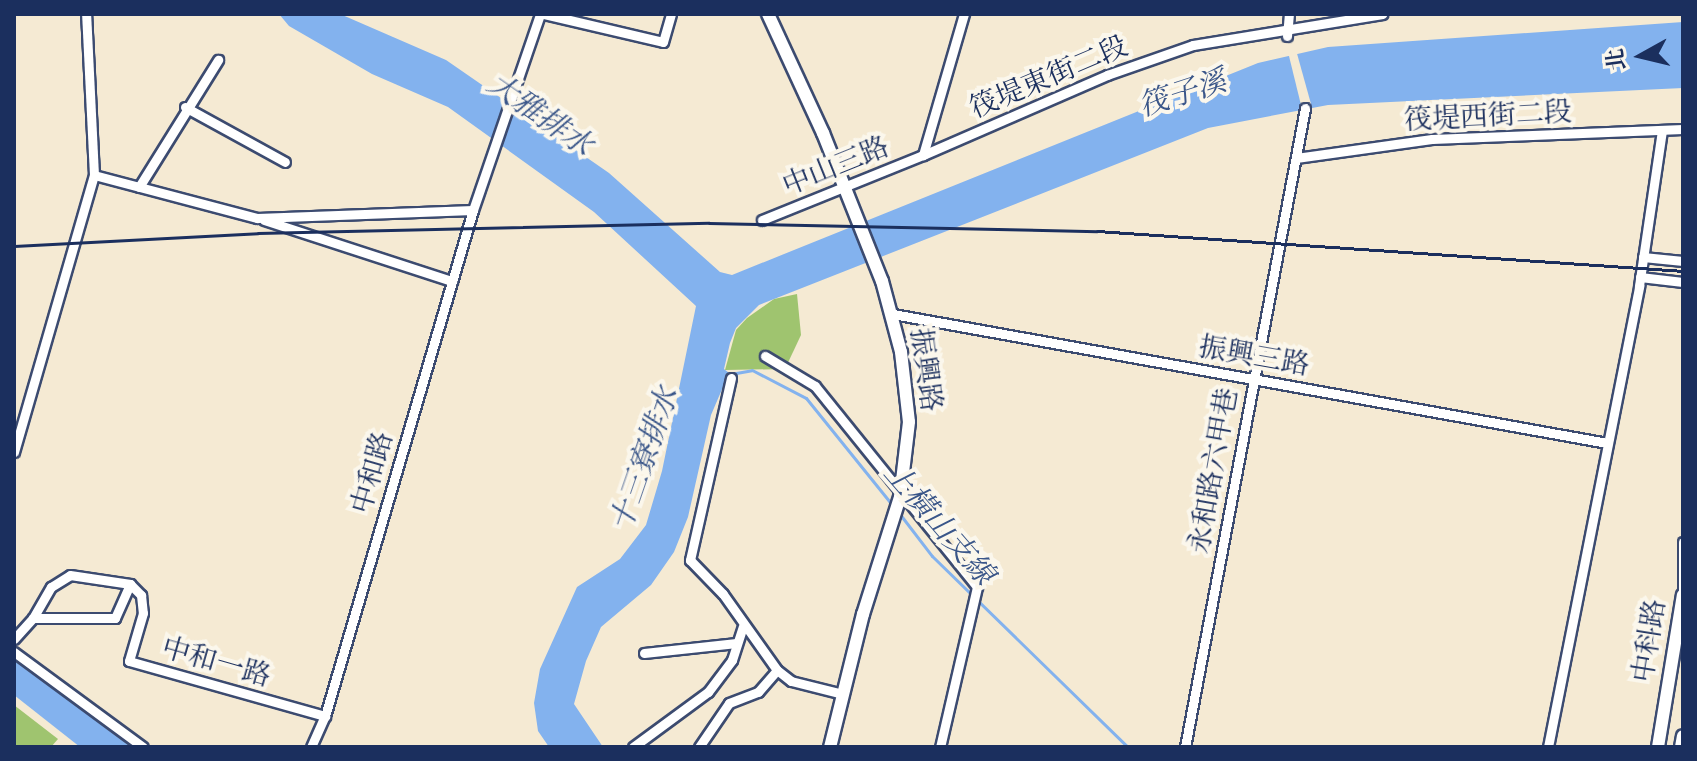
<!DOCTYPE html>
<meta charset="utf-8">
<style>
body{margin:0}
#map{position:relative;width:1697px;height:761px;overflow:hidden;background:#f5ead3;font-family:"IM FELL DW Pica","Noto Serif TC",serif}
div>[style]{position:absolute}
.green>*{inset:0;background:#9fc46f}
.water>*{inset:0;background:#83b2ee}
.pier>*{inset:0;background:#f5ead3}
.stream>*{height:3px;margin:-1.5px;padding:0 1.5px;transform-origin:1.5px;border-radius:1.5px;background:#83b2ee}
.roads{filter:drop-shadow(2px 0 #3c4b70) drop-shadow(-2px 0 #3c4b70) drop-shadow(0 2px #3c4b70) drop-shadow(0 -2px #3c4b70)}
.minor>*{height:9px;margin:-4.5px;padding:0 4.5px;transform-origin:4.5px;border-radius:4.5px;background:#fff}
.tertiary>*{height:12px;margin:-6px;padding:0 6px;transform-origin:6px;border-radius:6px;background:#fff}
.rail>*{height:3px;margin:-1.5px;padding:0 1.5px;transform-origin:1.5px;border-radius:1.5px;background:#1b2f5e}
span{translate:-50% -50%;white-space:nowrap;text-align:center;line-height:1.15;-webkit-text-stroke:8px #fbf7ec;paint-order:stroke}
.street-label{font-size:28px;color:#1b2f5e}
.water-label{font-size:30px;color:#3a5689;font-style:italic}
.frame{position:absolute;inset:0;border:16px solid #1b2f5e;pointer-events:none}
.north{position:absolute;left:1601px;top:16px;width:80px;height:80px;-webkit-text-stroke:6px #fbf7ec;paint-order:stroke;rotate:262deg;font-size:22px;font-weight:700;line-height:32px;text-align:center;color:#1b2f5e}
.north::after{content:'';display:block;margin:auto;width:28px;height:36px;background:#1b2f5e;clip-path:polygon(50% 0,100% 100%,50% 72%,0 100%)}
</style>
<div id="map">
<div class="green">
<i style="clip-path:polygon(797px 294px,801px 335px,785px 369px,725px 370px,736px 330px,747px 318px,774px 299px)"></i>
<i style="clip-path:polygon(14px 705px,58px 739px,51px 747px,14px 747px)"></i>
</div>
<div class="water">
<i style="clip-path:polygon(279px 14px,340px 14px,446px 60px,609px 173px,720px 272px,732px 275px,1258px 63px,1328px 47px,1683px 22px,1683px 88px,1328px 105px,1208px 128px,759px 305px,736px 328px,730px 343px,724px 369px,729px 373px,711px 415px,688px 517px,674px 552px,651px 585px,601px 627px,586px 661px,574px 704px,603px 747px,549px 747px,538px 731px,534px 703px,540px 669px,577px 587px,620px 559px,646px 525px,662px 471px,696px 306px,594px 212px,448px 107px,372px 74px,289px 26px)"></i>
<i style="clip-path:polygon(14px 657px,137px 747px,80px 747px,14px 695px)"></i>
</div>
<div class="pier">
<i style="clip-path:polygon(1296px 50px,1311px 104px,1301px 105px,1288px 52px)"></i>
</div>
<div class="stream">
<i style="left:725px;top:375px;width:27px;rotate:-10deg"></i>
<i style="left:752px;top:370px;width:61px;rotate:27.4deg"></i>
<i style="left:806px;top:398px;width:140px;rotate:51.1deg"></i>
<i style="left:899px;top:513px;width:54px;rotate:52.5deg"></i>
<i style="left:932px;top:556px;width:274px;rotate:44.3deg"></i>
</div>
<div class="roads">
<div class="minor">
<i style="left:544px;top:14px;width:122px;rotate:13.2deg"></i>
<i style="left:663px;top:42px;width:29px;rotate:-74deg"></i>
<i style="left:1287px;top:36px;width:22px;rotate:-85deg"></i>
<i style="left:185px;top:107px;width:114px;rotate:28.8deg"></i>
<i style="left:923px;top:155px;width:201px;rotate:-23.5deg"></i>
<i style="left:1107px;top:75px;width:91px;rotate:-19.2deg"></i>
<i style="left:1193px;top:45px;width:192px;rotate:-9.3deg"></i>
<i style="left:1296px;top:158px;width:137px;rotate:-8deg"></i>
<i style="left:1432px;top:139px;width:251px;rotate:-2.3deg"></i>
<i style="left:94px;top:175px;width:169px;rotate:14.8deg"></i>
<i style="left:257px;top:218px;width:216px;rotate:-2.1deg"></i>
<i style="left:139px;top:187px;width:150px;rotate:-58.1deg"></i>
<i style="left:264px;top:220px;width:198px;rotate:18deg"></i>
<i style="left:762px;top:220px;width:174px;rotate:-22deg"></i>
<i style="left:923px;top:155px;width:147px;rotate:-73.8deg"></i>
<i style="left:1643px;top:257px;width:40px;rotate:5.7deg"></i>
<i style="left:1640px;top:277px;width:43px;rotate:6.6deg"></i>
<i style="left:893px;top:314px;width:726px;rotate:10.24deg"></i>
<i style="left:765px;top:356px;width:58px;rotate:31deg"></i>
<i style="left:815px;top:386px;width:258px;rotate:51.1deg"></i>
<i style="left:977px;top:587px;width:164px;rotate:103deg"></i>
<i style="left:731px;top:378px;width:187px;rotate:102.7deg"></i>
<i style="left:690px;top:560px;width:47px;rotate:45.9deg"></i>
<i style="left:723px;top:594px;width:93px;rotate:54.6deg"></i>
<i style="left:777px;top:670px;width:18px;rotate:38deg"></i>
<i style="left:791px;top:681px;width:54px;rotate:14deg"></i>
<i style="left:14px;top:452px;width:288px;rotate:-73.9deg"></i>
<i style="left:94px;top:175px;width:161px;rotate:-92.8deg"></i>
<i style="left:1683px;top:595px;width:53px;rotate:-90deg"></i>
<i style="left:33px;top:618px;width:36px;rotate:-60deg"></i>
<i style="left:51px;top:587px;width:22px;rotate:-32deg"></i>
<i style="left:70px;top:575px;width:61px;rotate:8.5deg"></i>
<i style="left:14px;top:639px;width:28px;rotate:-48deg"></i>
<i style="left:33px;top:618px;width:82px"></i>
<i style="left:115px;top:618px;width:37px;rotate:-66deg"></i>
<i style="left:130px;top:584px;width:16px;rotate:45deg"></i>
<i style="left:141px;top:595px;width:18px;rotate:84deg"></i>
<i style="left:143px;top:613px;width:50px;rotate:106.3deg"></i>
<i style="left:129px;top:661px;width:204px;rotate:15.7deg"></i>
<i style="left:14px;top:652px;width:160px;rotate:36.4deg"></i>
<i style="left:644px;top:653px;width:93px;rotate:-6.2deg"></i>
<i style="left:311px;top:747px;width:34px;rotate:-66deg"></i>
<i style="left:325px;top:716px;width:527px;rotate:-73.7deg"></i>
<i style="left:473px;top:210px;width:207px;rotate:-71.1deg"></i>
<i style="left:633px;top:747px;width:93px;rotate:-36.3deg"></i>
<i style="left:708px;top:692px;width:40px;rotate:-53deg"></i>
<i style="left:732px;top:660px;width:35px;rotate:-72deg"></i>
<i style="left:699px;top:747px;width:53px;rotate:-55.7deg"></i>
<i style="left:729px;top:703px;width:31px;rotate:-21deg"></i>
<i style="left:758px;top:692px;width:29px;rotate:-49deg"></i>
<i style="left:1185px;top:747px;width:650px;rotate:-79.36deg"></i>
<i style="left:1548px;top:747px;width:470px;rotate:-78.8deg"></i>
<i style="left:1639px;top:286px;width:157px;rotate:-81.6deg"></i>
</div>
<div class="tertiary">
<i style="left:768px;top:14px;width:131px;rotate:65.2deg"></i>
<i style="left:823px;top:133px;width:159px;rotate:68.3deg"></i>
<i style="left:882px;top:281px;width:73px;rotate:75deg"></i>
<i style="left:901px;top:352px;width:70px;rotate:83.5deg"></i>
<i style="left:909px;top:422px;width:76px;rotate:96.8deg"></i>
<i style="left:900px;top:497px;width:123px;rotate:107.5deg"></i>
<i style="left:863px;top:614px;width:137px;rotate:103.9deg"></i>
<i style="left:1658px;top:747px;width:154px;rotate:-80.7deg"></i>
<i style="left:1681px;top:747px;width:11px;rotate:-80deg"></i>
</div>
</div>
<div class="rail">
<i style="left:14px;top:246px;width:244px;rotate:-3deg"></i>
<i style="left:258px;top:233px;width:451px;rotate:-1.3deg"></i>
<i style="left:709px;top:223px;width:388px;rotate:1.2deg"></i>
<i style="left:1097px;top:231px;width:587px;rotate:3.9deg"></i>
</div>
<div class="street-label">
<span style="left:1049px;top:78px;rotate:-23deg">筏堤東街二段</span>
<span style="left:1488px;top:117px;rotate:-3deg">筏堤西街二段</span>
<span style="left:836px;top:167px;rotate:-22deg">中山三路</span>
<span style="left:1254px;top:357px;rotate:10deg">振興三路</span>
<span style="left:925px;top:370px;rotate:82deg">振興路</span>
<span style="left:1214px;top:471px;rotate:-80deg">永和路六甲巷</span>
<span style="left:373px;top:473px;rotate:-74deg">中和路</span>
<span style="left:1650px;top:641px;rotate:-81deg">中科路</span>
<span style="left:216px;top:663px;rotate:16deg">中和一路</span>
</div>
<div class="water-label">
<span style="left:1183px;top:95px;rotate:-18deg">筏子溪</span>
<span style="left:539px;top:116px;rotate:35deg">大雅排水</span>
<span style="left:646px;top:460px;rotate:-71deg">十三寮排水</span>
<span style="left:938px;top:525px;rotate:49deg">上橫山支線</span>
</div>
<div class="frame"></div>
<div class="north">北</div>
</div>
